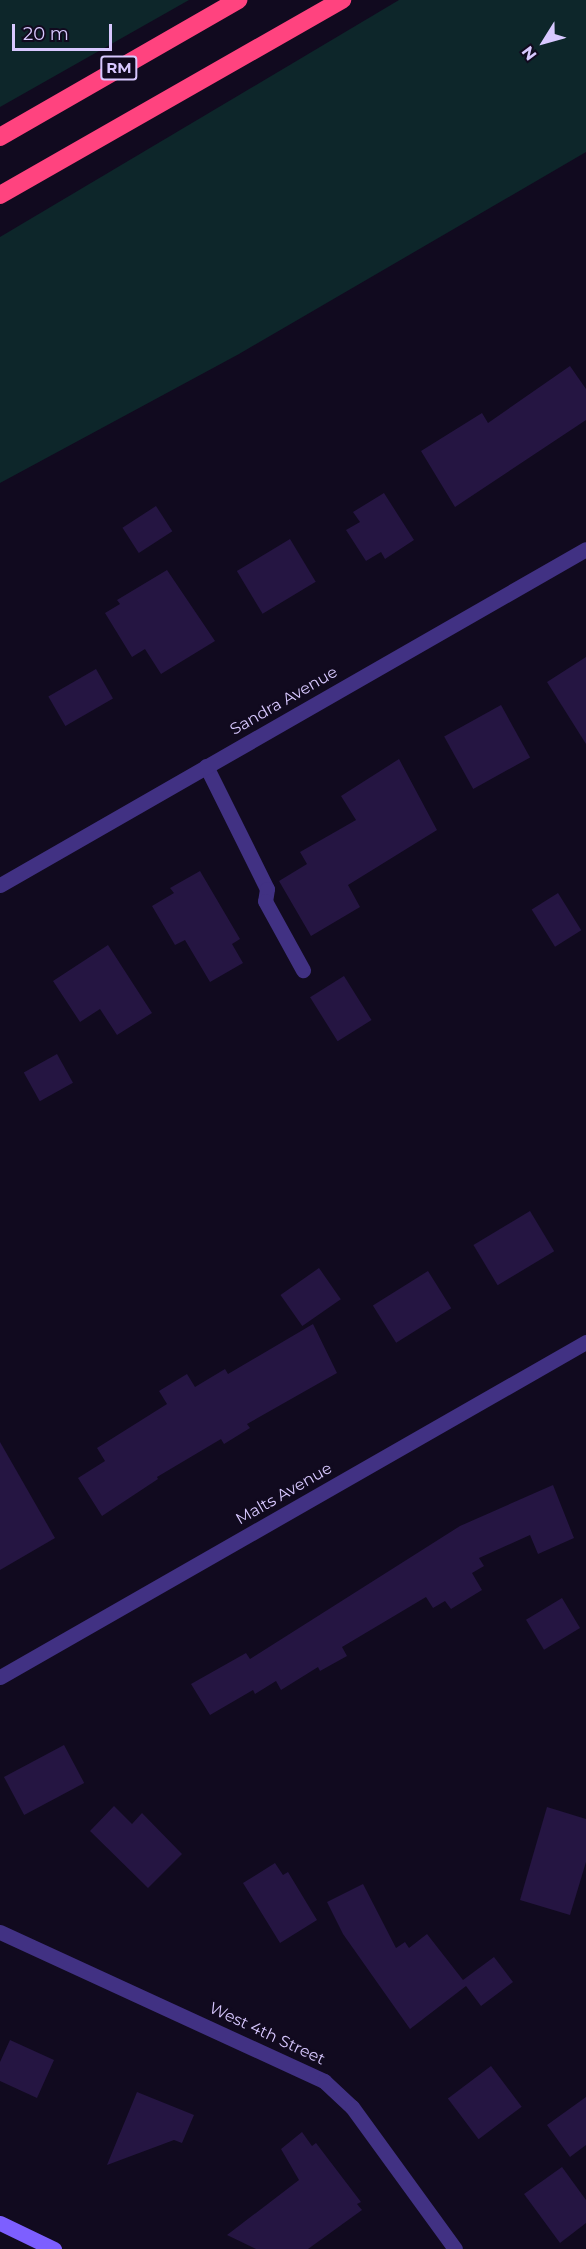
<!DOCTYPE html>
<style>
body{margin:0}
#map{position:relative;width:586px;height:2249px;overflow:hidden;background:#110a1f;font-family:Montserrat,sans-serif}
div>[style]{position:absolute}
.green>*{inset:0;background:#0d262a}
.building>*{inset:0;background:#251542;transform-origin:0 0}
.lane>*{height:15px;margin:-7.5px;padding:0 7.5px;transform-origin:7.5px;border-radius:7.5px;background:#413183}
.street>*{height:15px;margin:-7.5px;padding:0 7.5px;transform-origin:7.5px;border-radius:7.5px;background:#413183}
.secondary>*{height:15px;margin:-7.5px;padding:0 7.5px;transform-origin:7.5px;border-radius:7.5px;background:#7d5fff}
.highway>*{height:18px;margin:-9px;padding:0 9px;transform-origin:9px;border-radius:9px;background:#ff437f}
span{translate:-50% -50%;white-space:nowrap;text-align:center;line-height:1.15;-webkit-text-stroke:4.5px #110a1f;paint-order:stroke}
.shield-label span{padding:2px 4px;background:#110a1f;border:2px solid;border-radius:4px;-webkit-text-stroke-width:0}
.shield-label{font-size:15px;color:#d8c8ff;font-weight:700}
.street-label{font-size:16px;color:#d8c8ff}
.north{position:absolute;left:514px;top:12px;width:60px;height:60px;-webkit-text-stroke:4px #110a1f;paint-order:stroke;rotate:233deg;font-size:16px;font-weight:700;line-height:24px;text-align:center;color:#d8c8ff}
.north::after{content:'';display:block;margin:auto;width:21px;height:27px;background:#d8c8ff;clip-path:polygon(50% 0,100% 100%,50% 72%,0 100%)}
.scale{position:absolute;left:12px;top:24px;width:100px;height:27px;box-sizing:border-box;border:3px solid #d8c8ff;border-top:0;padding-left:8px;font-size:18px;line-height:21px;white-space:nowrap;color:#d8c8ff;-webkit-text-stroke:4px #110a1f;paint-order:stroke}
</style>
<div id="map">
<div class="green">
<i style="clip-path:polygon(0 0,189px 0,0 107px)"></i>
<i style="clip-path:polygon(399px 0,586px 0,586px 152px,239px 354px,0 483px,0 237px)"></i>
</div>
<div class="building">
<i style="clip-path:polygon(570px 366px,586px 389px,586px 420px,455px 507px,421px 451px,482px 413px,488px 423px)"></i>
<i style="clip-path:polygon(384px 493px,414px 540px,385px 559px,381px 552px,366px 561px,346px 530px,360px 522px,353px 512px)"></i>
<i style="left:156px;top:506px;width:30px;height:40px;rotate:57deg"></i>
<i style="left:290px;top:539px;width:50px;height:62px;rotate:59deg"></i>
<i style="clip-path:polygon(167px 570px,215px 641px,161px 674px,145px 649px,132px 657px,105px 613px,120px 604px,117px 600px)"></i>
<i style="clip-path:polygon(586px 657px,586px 744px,547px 682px)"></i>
<i style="left:96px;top:669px;width:34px;height:55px;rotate:60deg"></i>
<i style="left:501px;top:705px;width:60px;height:65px;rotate:61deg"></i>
<i style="clip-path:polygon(399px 759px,437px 830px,348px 885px,360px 907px,311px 936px,279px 881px,307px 864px,300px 852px,356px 820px,341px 796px)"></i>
<i style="clip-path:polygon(200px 871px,240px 939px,232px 944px,243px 963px,210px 982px,185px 940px,175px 945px,152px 906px,174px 893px,170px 888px)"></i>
<i style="left:558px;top:893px;width:44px;height:31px;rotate:58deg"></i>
<i style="clip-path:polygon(108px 945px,152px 1013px,117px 1035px,100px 1009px,80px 1022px,53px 981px)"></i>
<i style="left:344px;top:976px;width:52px;height:40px;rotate:58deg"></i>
<i style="left:57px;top:1054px;width:33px;height:38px;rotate:61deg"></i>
<i style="left:530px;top:1211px;width:47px;height:66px;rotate:59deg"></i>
<i style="left:319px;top:1268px;width:38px;height:47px;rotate:55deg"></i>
<i style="left:428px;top:1271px;width:44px;height:65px;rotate:58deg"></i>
<i style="clip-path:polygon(313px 1324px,337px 1373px,247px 1424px,250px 1428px,224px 1444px,221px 1439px,157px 1477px,158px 1479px,102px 1516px,78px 1478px,105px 1461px,97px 1448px,167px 1404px,159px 1391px,187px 1374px,195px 1387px,225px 1369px,228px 1374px)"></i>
<i style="clip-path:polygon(0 1442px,55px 1538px,0 1570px)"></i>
<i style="clip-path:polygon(553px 1485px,574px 1538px,538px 1554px,530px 1535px,479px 1558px,484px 1566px,472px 1573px,482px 1590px,451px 1609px,445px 1601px,433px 1608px,426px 1597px,342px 1647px,347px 1656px,320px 1671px,318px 1667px,281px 1690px,276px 1681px,255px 1694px,253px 1690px,210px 1715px,191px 1684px,246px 1653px,250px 1659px,460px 1526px)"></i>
<i style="left:562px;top:1598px;width:35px;height:42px;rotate:59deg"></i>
<i style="left:64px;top:1745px;width:43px;height:68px;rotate:62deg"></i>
<i style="clip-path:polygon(114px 1806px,132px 1824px,142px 1813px,182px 1854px,148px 1888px,90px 1831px)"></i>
<i style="clip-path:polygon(547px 1807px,586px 1819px,586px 1862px,570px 1915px,520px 1900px)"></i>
<i style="clip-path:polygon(275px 1863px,283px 1875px,288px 1872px,317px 1920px,280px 1943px,243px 1883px)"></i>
<i style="clip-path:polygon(363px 1884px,396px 1948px,405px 1942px,409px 1948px,427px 1934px,463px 1980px,494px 1957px,513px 1982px,481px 2006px,466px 1986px,410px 2029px,343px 1934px,327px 1902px)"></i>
<i style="clip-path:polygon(10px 2040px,54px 2060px,37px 2098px,0 2081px,0 2062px)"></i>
<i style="left:491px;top:2066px;width:51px;height:54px;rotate:53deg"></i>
<i style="clip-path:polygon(137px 2092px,194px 2115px,182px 2143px,174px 2140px,107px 2165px)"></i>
<i style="clip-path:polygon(586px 2097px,586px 2145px,570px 2157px,547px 2125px)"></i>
<i style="clip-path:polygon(302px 2132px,312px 2146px,316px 2143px,361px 2202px,357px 2204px,362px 2210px,308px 2249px,256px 2249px,227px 2235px,299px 2180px,281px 2149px)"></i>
<i style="clip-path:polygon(562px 2167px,586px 2200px,586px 2223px,560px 2243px,524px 2194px)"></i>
</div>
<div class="lane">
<i style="left:206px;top:766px;width:137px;rotate:63.6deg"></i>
<i style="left:267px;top:889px;width:12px;rotate:99deg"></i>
<i style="left:265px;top:901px;width:79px;rotate:61.2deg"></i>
</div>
<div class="street">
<i style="left:0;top:885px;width:675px;rotate:-29.83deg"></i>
<i style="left:0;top:1677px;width:675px;rotate:-29.76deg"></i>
<i style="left:0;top:1932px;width:357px;rotate:24.7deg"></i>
<i style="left:324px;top:2081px;width:38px;rotate:43deg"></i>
<i style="left:352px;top:2107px;width:175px;rotate:54deg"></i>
</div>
<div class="secondary">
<i style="left:0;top:2223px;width:60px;rotate:25.7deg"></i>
</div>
<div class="highway">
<i style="left:0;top:137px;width:275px;rotate:-29.9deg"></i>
<i style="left:0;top:195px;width:394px;rotate:-29.7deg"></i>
</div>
<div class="shield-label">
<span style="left:119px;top:68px">RM</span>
</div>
<div class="street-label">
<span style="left:284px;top:701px;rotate:-30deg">Sandra Avenue</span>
<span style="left:284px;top:1494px;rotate:-30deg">Malts Avenue</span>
<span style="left:267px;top:2034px;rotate:25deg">West 4th Street</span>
</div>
<div class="north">N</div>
<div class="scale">20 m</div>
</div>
